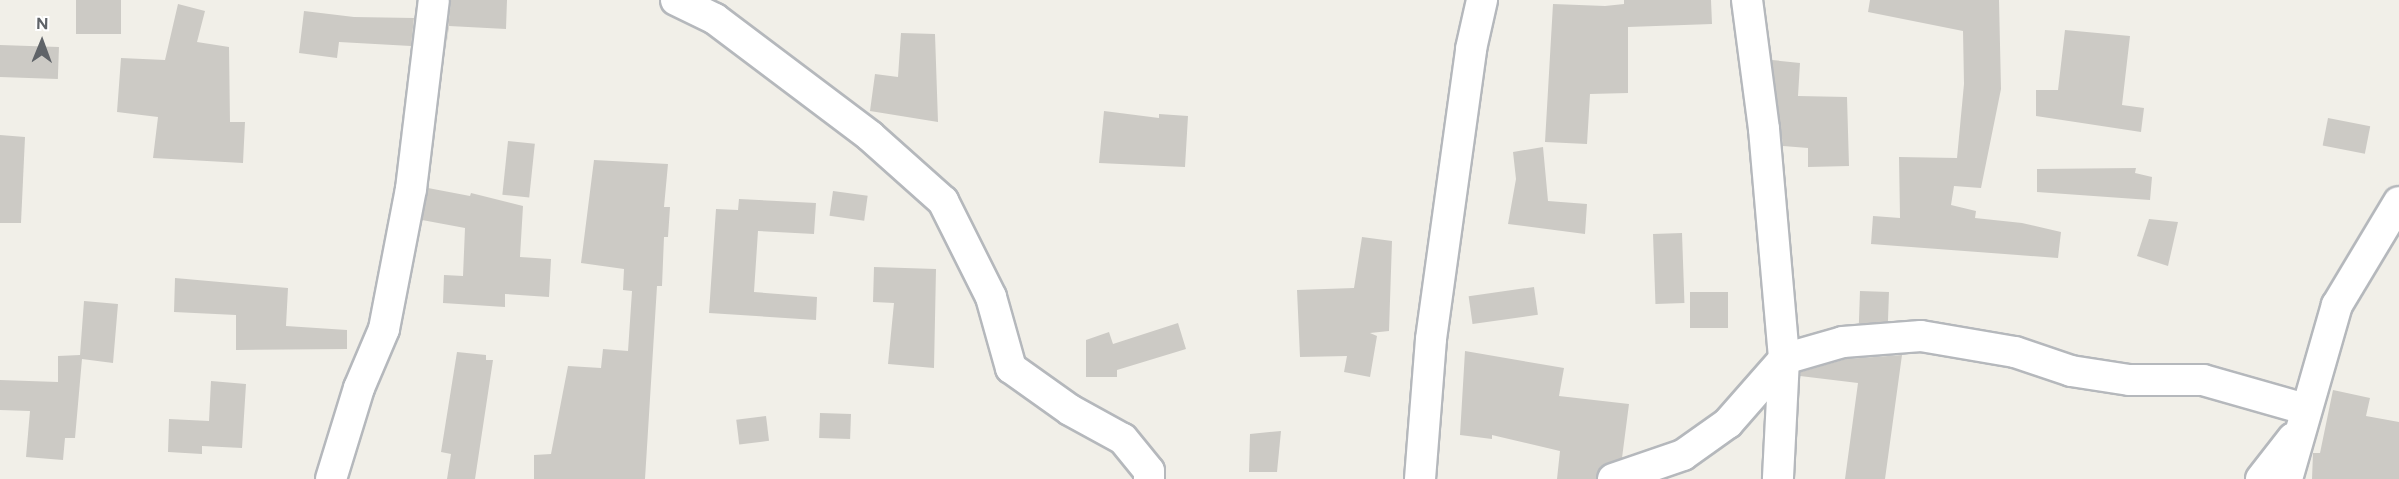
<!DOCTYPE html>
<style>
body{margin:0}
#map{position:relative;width:2399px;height:479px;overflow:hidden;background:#f1efe8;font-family:Figtree,sans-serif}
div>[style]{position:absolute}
.building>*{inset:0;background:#cccac5;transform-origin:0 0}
.roads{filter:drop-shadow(2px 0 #b5b8bc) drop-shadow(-2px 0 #b5b8bc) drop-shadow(0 2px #b5b8bc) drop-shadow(0 -2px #b5b8bc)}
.street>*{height:30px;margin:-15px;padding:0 15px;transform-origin:15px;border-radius:15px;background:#fff}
span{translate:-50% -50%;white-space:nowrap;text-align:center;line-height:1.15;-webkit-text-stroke:4.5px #fff;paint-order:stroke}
.north{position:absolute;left:12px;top:12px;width:60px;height:60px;-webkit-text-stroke:4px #fff;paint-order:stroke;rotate:1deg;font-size:16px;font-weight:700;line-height:24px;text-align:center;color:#5f6368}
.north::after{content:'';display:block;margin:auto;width:21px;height:27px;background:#5f6368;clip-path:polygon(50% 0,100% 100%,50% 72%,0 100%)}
</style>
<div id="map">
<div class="building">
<i style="left:76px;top:0;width:45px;height:34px"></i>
<i style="clip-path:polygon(451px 0,507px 0,506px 29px,449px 26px,446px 48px)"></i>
<i style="clip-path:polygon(1624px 0,1711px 0,1712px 24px,1628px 27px,1628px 93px,1590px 94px,1587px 144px,1545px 142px,1553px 4px,1605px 6px,1624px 4px)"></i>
<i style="clip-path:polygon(1870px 0,1999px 0,2001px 89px,1981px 188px,1954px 186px,1951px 205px,1976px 211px,1975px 218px,2022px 223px,2061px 232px,2058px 258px,1871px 244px,1873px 216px,1900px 218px,1899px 157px,1957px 158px,1964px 84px,1963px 31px,1868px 12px)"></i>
<i style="clip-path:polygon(178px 4px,205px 11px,197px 42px,229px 47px,230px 122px,245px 122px,243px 163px,153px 158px,158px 117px,117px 112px,121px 58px,165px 60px)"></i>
<i style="clip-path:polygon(304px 11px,354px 17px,414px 18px,411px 46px,339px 42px,337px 58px,299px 53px)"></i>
<i style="clip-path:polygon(2065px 30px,2130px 36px,2122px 105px,2144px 108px,2141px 132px,2036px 116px,2036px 90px,2058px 90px)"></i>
<i style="clip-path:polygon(901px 33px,935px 34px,938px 122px,870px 111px,875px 74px,898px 77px)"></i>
<i style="left:0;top:45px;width:59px;height:32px;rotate:2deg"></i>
<i style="clip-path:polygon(1772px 60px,1800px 63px,1798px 96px,1847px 97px,1849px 166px,1808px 167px,1808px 148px,1783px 146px)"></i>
<i style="clip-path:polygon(1104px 111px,1159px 118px,1159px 114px,1188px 116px,1185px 167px,1099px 163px)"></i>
<i style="left:2328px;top:118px;width:43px;height:28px;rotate:11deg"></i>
<i style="clip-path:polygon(0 135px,25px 137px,21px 223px,0 223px)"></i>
<i style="left:508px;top:141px;width:27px;height:54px;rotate:6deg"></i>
<i style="clip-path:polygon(1543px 147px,1548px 201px,1587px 204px,1585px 234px,1508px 224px,1516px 179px,1513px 152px)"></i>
<i style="clip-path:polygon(594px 160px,668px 164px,664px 207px,670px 207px,668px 237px,664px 237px,662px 286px,657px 286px,645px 479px,534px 479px,534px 455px,551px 454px,568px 366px,601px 368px,603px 349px,628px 351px,632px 291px,623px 290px,624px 269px,581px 263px)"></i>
<i style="clip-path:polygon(2136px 168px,2135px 173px,2152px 177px,2150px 200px,2037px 192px,2037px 169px)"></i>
<i style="clip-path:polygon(428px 188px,470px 196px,471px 193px,523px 206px,520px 257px,551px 259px,549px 297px,505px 294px,505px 307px,443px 303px,444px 275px,463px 276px,465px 228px,422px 220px)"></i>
<i style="left:833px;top:191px;width:35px;height:25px;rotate:8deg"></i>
<i style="clip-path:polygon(739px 199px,816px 203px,814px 234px,758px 231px,754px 292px,817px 297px,816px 320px,709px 313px,716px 209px,738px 210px)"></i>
<i style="clip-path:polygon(2149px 219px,2178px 222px,2168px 266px,2137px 256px)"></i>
<i style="left:1682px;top:233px;width:70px;height:29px;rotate:88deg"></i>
<i style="clip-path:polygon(1362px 237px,1392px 241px,1389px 331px,1370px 333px,1377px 336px,1370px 377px,1344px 372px,1347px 356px,1300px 357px,1297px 290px,1354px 288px)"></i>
<i style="clip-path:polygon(874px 267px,936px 269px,934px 368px,888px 364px,894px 303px,873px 302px)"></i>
<i style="clip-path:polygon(175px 278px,288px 288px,286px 326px,347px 330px,347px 349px,236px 350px,236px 315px,174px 312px)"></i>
<i style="left:1534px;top:287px;width:28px;height:66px;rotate:82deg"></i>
<i style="left:1860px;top:291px;width:29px;height:32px;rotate:2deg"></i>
<i style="left:1690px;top:292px;width:38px;height:36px"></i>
<i style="clip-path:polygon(84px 301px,118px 304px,113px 363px,82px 359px,75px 438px,65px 438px,63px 460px,26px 457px,30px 411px,0 410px,0 380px,58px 382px,58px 356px,80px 355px)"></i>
<i style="clip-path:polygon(1178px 323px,1186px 349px,1117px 370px,1117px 377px,1086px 377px,1086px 340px,1109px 332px,1113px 344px)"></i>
<i style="clip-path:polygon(1465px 351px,1564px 368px,1559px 396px,1629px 404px,1622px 458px,1600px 467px,1596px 479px,1557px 479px,1560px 451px,1492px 435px,1492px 439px,1460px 435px)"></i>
<i style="clip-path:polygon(457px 352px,486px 355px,486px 360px,493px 360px,475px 479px,447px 479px,451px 454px,441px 452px)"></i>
<i style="clip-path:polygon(1902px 355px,1885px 479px,1845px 479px,1858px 383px,1800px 376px,1801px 372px,1846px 359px)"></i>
<i style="clip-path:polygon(211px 381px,246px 384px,242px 448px,202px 446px,202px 454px,168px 452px,169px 419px,209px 421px)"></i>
<i style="clip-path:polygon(2333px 390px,2370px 398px,2366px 416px,2399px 422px,2399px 479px,2312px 479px,2313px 453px,2320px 453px)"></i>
<i style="left:820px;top:413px;width:31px;height:25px;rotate:2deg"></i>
<i style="left:766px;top:416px;width:25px;height:30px;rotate:83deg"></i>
<i style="clip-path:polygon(1281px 431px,1277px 472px,1249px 472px,1250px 434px)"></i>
</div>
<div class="roads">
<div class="street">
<i style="left:676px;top:0;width:43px;rotate:26deg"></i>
<i style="left:715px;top:19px;width:194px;rotate:37deg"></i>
<i style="left:870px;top:136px;width:98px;rotate:41.7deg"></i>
<i style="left:943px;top:201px;width:107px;rotate:63.4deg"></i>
<i style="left:991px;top:297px;width:74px;rotate:74.3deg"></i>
<i style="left:1011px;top:368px;width:72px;rotate:35.4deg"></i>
<i style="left:1070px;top:410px;width:60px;rotate:28.7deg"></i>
<i style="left:1123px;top:439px;width:41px;rotate:50.9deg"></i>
<i style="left:1149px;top:471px;width:8px;rotate:90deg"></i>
<i style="left:1747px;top:0;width:130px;rotate:82.5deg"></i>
<i style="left:1764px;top:129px;width:231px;rotate:85deg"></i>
<i style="left:1784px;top:359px;width:120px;rotate:92.9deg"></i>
<i style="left:331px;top:479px;width:95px;rotate:-72.9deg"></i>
<i style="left:359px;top:388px;width:64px;rotate:-67deg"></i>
<i style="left:384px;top:329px;width:143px;rotate:-79.1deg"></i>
<i style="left:411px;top:189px;width:190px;rotate:-83.1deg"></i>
<i style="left:1420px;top:479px;width:140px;rotate:-85.5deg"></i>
<i style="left:1431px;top:339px;width:293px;rotate:-82.1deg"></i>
<i style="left:1471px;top:49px;width:50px;rotate:-77.3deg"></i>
<i style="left:1613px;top:479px;width:74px;rotate:-18.9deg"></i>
<i style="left:1683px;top:455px;width:55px;rotate:-35.4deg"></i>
<i style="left:1728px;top:423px;width:85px;rotate:-48.8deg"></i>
<i style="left:1784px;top:359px;width:61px;rotate:-16.1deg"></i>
<i style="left:1843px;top:342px;width:78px;rotate:-4.4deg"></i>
<i style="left:1921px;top:336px;width:95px;rotate:9.7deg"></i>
<i style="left:2015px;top:352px;width:59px;rotate:18.7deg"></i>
<i style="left:2071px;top:371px;width:59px;rotate:8.8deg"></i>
<i style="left:2129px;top:380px;width:74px"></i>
<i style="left:2203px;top:380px;width:106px;rotate:15.9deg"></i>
<i style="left:2261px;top:479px;width:52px;rotate:-52deg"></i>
<i style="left:2287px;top:479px;width:181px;rotate:-74deg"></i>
<i style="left:2337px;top:305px;width:120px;rotate:-59deg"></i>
</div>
</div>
<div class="north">N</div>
</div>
